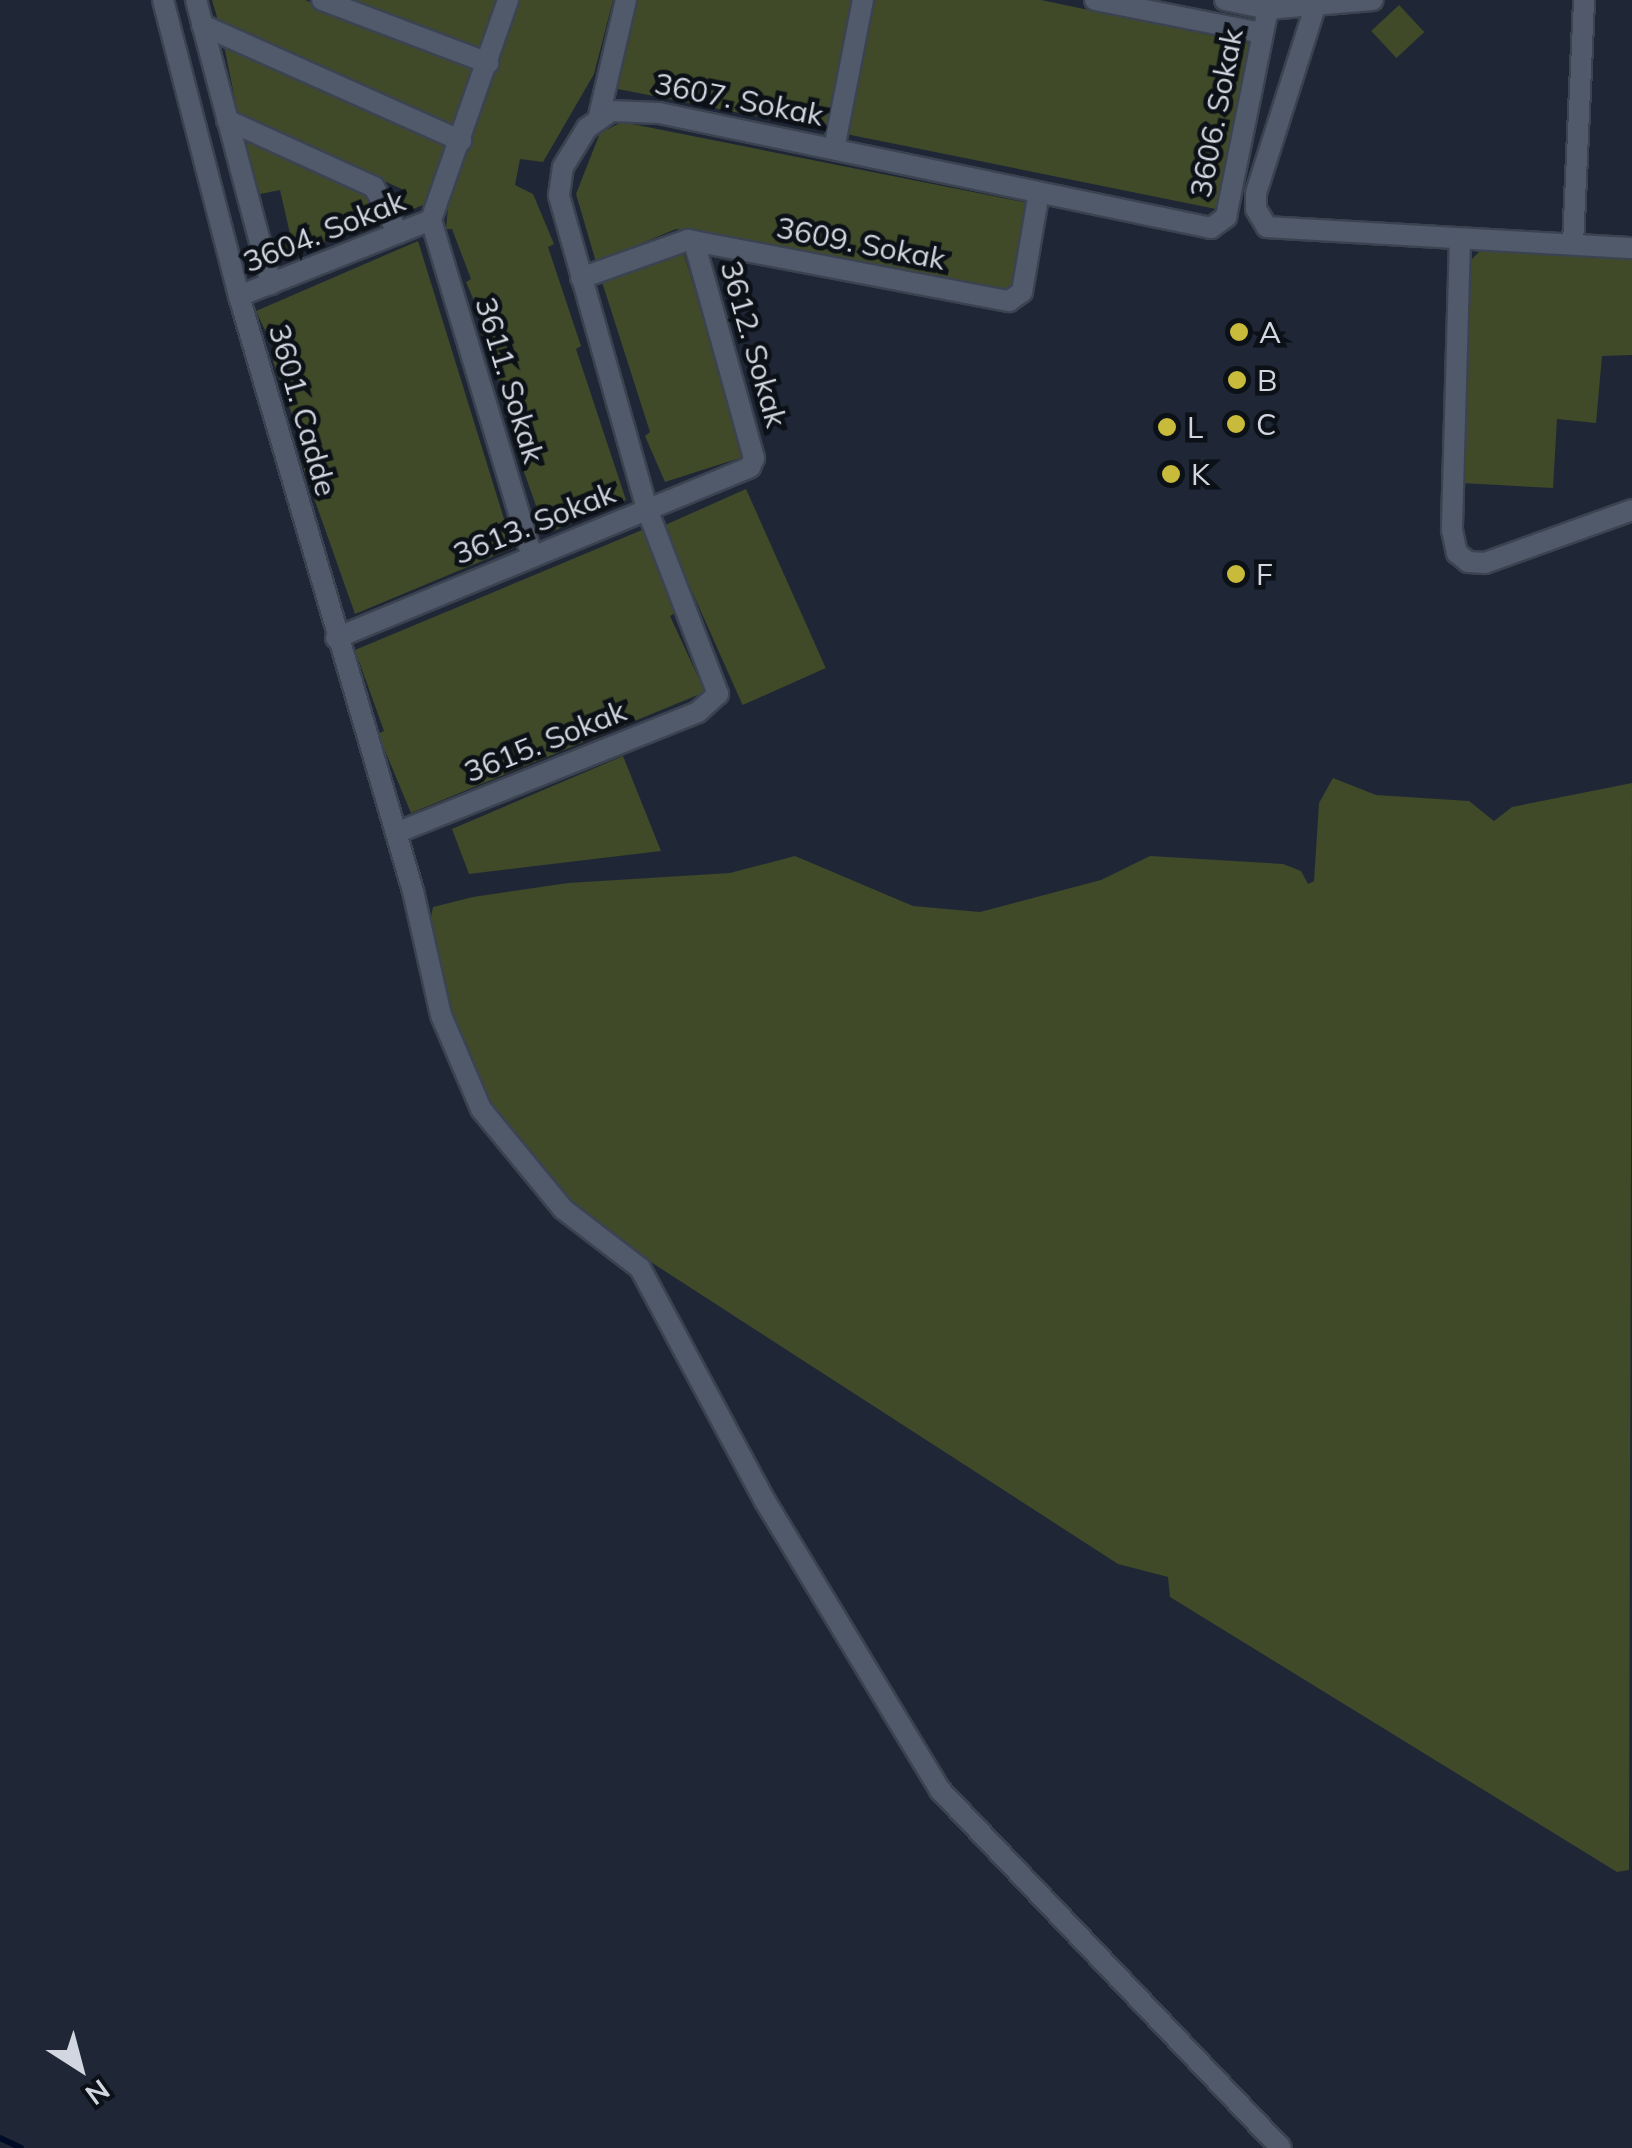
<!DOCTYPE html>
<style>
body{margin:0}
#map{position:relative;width:1632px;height:2148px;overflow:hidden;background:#1f2736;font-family:Mulish,sans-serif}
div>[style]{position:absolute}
.green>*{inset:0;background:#404928;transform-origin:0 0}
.stream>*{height:6px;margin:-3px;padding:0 3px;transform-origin:3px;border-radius:3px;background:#000b25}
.roads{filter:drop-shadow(2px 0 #3c4350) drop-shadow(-2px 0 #3c4350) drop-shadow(0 2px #3c4350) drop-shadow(0 -2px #3c4350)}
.minor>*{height:20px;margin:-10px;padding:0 10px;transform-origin:10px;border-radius:10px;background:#505a6b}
.dots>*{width:28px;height:28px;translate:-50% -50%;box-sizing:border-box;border:5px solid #0c1017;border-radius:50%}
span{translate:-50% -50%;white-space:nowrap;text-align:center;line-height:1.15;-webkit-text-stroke:9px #0c1017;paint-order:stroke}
.street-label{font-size:30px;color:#d1d6e0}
.poi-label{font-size:30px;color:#d1d6e0}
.left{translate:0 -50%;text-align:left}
.north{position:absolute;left:30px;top:2018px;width:100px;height:100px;-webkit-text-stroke:8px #0c1017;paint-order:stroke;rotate:144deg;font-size:28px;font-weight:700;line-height:40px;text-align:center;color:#d1d6e0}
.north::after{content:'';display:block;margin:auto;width:35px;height:45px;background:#d1d6e0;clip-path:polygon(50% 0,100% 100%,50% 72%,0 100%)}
</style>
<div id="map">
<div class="green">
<i style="clip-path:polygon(212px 0,305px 0,475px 66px,454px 130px,219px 24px)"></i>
<i style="clip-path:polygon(339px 0,496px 0,479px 52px)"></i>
<i style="clip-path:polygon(516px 0,613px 0,594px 74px,543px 162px,520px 159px,515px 185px,533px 194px,554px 244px,548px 247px,581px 346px,576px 349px,626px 500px,546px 534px,511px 435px,517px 432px,481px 332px,486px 329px,466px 282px,471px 279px,452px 229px,446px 229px,449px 195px)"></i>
<i style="clip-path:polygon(633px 0,851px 0,826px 130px,613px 88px)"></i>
<i style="clip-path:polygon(875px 0,1041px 0,1252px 44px,1216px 209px,846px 134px)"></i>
<i style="left:1399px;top:5px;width:37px;height:38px;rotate:47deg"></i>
<i style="clip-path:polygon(224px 46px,450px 144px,431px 202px,400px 214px,393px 204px,406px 191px,238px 114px)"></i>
<i style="clip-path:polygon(622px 122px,1028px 203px,1013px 293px,676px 229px,596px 262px,576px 194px,600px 133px)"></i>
<i style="clip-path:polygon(250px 139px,378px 198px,383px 220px,279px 259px,275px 243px,291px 238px,280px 190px,260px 194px,246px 145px)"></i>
<i style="clip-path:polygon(418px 241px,513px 548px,355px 614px,302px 464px,308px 460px,273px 361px,278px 358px,256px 311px)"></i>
<i style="clip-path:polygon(682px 248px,746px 456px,665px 482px,645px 436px,650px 432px,602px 282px)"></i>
<i style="clip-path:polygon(1483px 248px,1632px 259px,1632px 355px,1602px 356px,1596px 423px,1557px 419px,1553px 488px,1461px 483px,1468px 263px)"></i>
<i style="left:746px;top:489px;width:196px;height:91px;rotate:66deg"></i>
<i style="clip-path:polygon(642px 530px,677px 612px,670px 616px,705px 692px,411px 813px,378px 734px,384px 731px,355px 650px)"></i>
<i style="clip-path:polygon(623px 756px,661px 851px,469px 874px,452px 829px)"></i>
<i style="clip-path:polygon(1333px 778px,1376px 795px,1469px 801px,1494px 821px,1512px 807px,1632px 783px,1629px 1870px,1617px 1872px,1170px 1597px,1168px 1577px,1118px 1564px,592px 1224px,549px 1184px,492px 1110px,466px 1066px,426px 941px,433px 907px,473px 897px,568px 883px,730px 873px,795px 856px,913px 906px,980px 912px,1101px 880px,1150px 856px,1283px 864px,1301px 871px,1308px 884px,1314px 881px,1319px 803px)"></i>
</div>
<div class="stream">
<i style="left:0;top:2138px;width:23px;rotate:25deg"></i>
</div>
<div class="roads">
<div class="minor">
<i style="left:163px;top:0;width:306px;rotate:75.6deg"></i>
<i style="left:239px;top:296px;width:620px;rotate:73.7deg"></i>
<i style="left:413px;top:891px;width:127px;rotate:77.3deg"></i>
<i style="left:441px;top:1015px;width:102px;rotate:66.9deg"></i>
<i style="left:481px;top:1109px;width:129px;rotate:50.6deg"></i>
<i style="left:563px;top:1209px;width:97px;rotate:37.5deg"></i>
<i style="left:640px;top:1268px;width:264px;rotate:61.8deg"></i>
<i style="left:765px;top:1501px;width:338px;rotate:58.8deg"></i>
<i style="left:940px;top:1790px;width:494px;rotate:46.4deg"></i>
<i style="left:196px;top:0;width:294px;rotate:75.2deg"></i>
<i style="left:322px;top:0;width:178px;rotate:20.8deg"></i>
<i style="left:1095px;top:0;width:170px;rotate:11.2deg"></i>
<i style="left:1225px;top:0;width:44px;rotate:11.8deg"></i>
<i style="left:1268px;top:9px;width:105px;rotate:-4.9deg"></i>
<i style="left:1315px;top:7px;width:195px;rotate:107.6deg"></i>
<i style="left:1256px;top:193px;width:16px;rotate:90deg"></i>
<i style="left:1256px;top:209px;width:21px;rotate:59deg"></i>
<i style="left:1267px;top:227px;width:366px;rotate:3.3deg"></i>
<i style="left:202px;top:25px;width:284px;rotate:24.1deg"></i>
<i style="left:599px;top:116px;width:119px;rotate:-76.9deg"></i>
<i style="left:227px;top:120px;width:162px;rotate:24.5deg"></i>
<i style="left:374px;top:187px;width:52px;rotate:62.4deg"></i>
<i style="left:834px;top:149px;width:152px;rotate:-79deg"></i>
<i style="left:431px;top:220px;width:352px;rotate:73.3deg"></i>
<i style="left:431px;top:220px;width:233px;rotate:-70.7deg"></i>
<i style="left:1460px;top:239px;width:291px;rotate:91.6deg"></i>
<i style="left:1452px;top:530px;width:24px;rotate:78deg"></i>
<i style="left:1457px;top:553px;width:14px;rotate:39deg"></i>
<i style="left:1468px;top:562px;width:17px;rotate:3deg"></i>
<i style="left:1485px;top:563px;width:156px;rotate:-19.8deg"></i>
<i style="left:1573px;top:244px;width:244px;rotate:-87.4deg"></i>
<i style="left:581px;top:278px;width:114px;rotate:-19.6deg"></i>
<i style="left:688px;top:240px;width:327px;rotate:10.8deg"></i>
<i style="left:1009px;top:301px;width:16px;rotate:-35deg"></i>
<i style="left:1022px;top:292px;width:101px;rotate:-80.4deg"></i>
<i style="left:239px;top:296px;width:206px;rotate:-21.6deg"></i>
<i style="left:336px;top:638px;width:448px;rotate:-22.4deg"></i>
<i style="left:750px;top:467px;width:10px;rotate:-66deg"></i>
<i style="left:754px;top:458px;width:225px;rotate:-105.5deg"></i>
<i style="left:396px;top:833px;width:325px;rotate:-21.8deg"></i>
<i style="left:698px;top:712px;width:27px;rotate:-42deg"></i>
<i style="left:718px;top:694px;width:198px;rotate:-111deg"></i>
<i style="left:647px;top:509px;width:326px;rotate:-105.7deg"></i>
<i style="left:559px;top:195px;width:28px;rotate:-82deg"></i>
<i style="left:563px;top:167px;width:46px;rotate:-58.4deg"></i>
<i style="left:587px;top:128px;width:29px;rotate:-35deg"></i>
<i style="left:611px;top:111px;width:48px;rotate:2.4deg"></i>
<i style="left:659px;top:113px;width:564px;rotate:11.77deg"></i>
<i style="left:1211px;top:228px;width:19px;rotate:-36deg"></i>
<i style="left:1226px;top:217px;width:212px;rotate:-78.6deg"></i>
</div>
</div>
<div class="dots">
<i style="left:1239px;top:332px;background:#c8bb3b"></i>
<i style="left:1237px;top:380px;background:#c8bb3b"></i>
<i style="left:1236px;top:424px;background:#c8bb3b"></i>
<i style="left:1167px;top:427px;background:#c8bb3b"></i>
<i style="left:1171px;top:474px;background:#c8bb3b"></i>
<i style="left:1236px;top:574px;background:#c8bb3b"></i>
</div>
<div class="street-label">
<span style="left:739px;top:99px;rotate:11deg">3607. Sokak</span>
<span style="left:1216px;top:113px;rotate:-79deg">3606. Sokak</span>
<span style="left:324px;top:231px;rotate:-22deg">3604. Sokak</span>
<span style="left:861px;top:243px;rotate:11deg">3609. Sokak</span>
<span style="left:754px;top:344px;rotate:74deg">3612. Sokak</span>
<span style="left:510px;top:380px;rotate:73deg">3611. Sokak</span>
<span style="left:303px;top:410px;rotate:74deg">3601. Cadde</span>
<span style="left:534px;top:523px;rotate:-22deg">3613. Sokak</span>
<span style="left:545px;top:741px;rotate:-22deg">3615. Sokak</span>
</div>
<div class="poi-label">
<span class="left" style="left:1259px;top:332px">A</span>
<span class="left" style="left:1257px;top:380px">B</span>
<span class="left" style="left:1256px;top:424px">C</span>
<span class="left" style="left:1187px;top:427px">L</span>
<span class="left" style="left:1191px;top:474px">K</span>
<span class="left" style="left:1256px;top:574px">F</span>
</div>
<div class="north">N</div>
</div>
